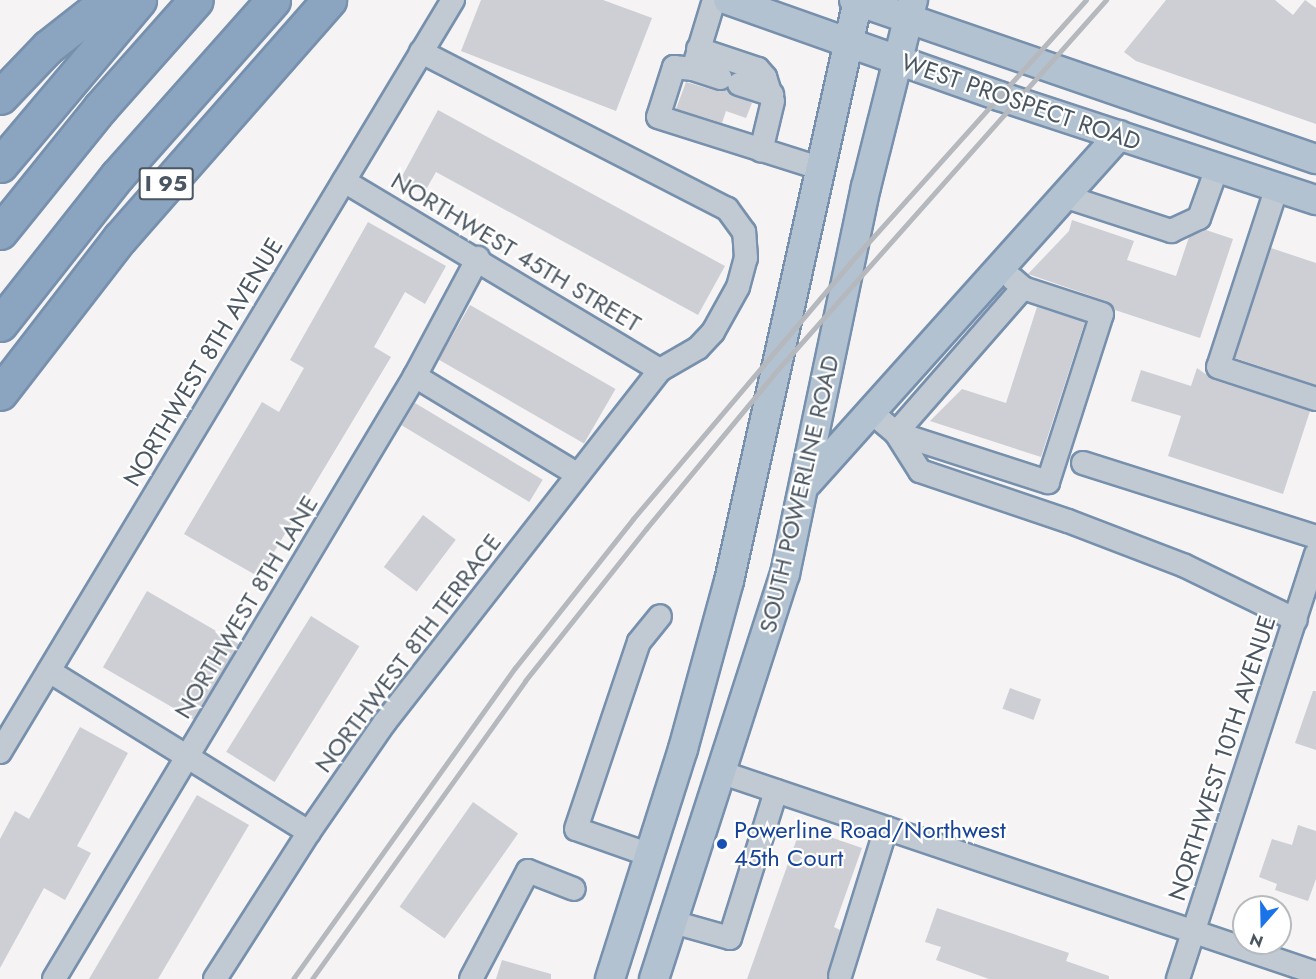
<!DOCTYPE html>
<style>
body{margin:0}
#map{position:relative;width:1316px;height:979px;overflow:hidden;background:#f5f3f3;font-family:Jost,sans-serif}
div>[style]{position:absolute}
.building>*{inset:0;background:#cdcfd5;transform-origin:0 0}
.roads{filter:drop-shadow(2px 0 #7690ad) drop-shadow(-2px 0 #7690ad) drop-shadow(0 2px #7690ad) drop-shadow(0 -2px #7690ad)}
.minor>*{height:22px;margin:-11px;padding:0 11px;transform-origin:11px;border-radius:11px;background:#c1cad2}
.major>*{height:28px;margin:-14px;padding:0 14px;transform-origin:14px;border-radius:14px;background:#b3c2d1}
.highway>*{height:33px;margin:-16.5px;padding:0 16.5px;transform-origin:16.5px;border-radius:16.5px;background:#8ba5c1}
.rail>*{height:4.5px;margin:-2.25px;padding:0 2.25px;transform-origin:2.25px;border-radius:2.25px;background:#b5b8bd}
.dots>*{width:16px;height:16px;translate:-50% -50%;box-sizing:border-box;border:3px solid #fff;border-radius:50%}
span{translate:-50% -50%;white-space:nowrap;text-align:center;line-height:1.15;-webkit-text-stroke:4.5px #fff;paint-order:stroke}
.shield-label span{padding:2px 4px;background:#fff;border:2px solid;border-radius:4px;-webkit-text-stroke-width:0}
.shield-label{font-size:22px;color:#4a5661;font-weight:700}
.street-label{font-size:24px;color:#4a5661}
.transit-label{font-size:24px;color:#164399}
.left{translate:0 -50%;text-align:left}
.north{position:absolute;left:1232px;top:895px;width:60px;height:60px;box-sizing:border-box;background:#fff;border:2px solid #b7bbc0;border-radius:50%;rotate:200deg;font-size:16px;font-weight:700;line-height:24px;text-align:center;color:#4a5661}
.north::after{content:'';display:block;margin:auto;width:21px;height:27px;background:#1a73e8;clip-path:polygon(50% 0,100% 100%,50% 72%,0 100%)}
</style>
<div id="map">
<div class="building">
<i style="clip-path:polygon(481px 0,603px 0,652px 18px,616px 111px,461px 51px)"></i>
<i style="clip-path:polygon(1166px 0,1275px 0,1293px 15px,1305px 0,1316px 8px,1316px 124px,1136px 61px,1124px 52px)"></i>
<i style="clip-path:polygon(686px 82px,717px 91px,727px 90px,752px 103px,746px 118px,726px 111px,722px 123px,676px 109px)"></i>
<i style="clip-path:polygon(438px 110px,725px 266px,698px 315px,436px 172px,424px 193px,400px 180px)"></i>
<i style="clip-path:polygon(1072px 220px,1134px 241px,1127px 260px,1176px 276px,1189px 237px,1206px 230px,1233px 239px,1200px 338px,1115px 310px,1106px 301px,1028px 274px,1069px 231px)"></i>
<i style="clip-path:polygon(368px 222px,446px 266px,425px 304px,405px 292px,374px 347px,391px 357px,259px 577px,184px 534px,262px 402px,279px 412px,304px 368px,290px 360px)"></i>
<i style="clip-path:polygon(1271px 248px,1316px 263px,1316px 385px,1235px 358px)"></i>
<i style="left:470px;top:305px;width:168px;height:63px;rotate:30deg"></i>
<i style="clip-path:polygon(1037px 307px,1085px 322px,1041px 457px,930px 421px,962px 389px,1006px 403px)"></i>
<i style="clip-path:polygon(1197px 368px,1214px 380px,1310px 411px,1283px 494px,1168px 456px,1181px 416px,1131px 401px,1141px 370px,1191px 386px)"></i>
<i style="left:415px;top:403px;width:149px;height:26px;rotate:31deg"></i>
<i style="left:423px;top:515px;width:41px;height:65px;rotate:37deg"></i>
<i style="left:147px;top:591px;width:106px;height:88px;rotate:30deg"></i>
<i style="left:311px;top:616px;width:57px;height:160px;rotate:32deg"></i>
<i style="left:1010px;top:688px;width:33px;height:22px;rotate:20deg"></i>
<i style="clip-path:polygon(1313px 691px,1316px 691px,1316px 750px,1295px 743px)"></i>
<i style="clip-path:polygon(80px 727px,128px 753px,77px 846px,91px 853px,65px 900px,44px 888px,0 968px,0 839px,15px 811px,29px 819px)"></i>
<i style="clip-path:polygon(197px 795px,249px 825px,158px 979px,89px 979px)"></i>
<i style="left:473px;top:802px;width:55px;height:128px;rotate:35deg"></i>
<i style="clip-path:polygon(1298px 825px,1316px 831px,1316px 879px,1308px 901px,1275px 890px,1277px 884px,1259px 877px,1272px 839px,1292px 845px)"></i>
<i style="clip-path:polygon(801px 827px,862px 848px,834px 927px,840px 930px,827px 979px,747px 979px)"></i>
<i style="clip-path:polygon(937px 908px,1069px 953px,1066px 961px,1109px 976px,1109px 979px,989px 979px,936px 960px,941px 947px,925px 942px)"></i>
<i style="clip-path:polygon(502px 960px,551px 974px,551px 979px,496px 979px)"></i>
</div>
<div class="roads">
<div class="minor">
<i style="left:714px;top:0;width:72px;rotate:106.9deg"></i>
<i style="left:693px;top:69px;width:19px;rotate:-174deg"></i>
<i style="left:674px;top:67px;width:52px;rotate:107.7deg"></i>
<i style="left:658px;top:117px;width:169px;rotate:17.6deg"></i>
<i style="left:698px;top:49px;width:63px;rotate:18.4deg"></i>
<i style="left:758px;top:69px;width:11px;rotate:49deg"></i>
<i style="left:765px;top:77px;width:25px;rotate:72deg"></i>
<i style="left:773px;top:101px;width:51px;rotate:103.5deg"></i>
<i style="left:693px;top:69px;width:29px;rotate:18deg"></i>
<i style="left:739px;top:84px;width:35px;rotate:18deg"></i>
<i style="left:344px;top:181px;width:368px;rotate:30.9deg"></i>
<i style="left:1277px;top:187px;width:189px;rotate:108.1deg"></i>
<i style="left:1218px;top:367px;width:103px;rotate:18.1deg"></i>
<i style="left:1064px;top:196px;width:113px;rotate:18.1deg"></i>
<i style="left:1171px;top:231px;width:31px;rotate:-25deg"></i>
<i style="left:1199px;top:218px;width:53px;rotate:-70.2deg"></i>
<i style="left:415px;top:376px;width:189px;rotate:31.2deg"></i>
<i style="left:871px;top:412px;width:33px;rotate:40deg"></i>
<i style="left:896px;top:433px;width:193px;rotate:-48.8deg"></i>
<i style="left:1023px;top:288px;width:13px;rotate:-138deg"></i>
<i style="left:896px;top:433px;width:45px;rotate:57.7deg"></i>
<i style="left:920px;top:471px;width:156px;rotate:18.7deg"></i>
<i style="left:1068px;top:521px;width:125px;rotate:21deg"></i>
<i style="left:1185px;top:566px;width:123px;rotate:25.9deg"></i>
<i style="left:896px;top:433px;width:160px;rotate:17.9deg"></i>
<i style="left:1048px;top:482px;width:176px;rotate:-72.2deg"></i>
<i style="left:1102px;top:314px;width:83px;rotate:-161.8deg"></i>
<i style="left:1083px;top:463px;width:244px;rotate:17.6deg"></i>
<i style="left:49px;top:671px;width:306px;rotate:31.8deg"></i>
<i style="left:0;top:752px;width:878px;rotate:-58.94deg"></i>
<i style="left:723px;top:773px;width:626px;rotate:18.64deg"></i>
<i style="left:650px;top:855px;width:78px;rotate:-160.6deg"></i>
<i style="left:576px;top:829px;width:197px;rotate:-71.4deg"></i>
<i style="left:639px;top:642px;width:33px;rotate:-51deg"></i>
<i style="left:673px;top:922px;width:59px;rotate:15.7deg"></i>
<i style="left:730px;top:938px;width:154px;rotate:-72.6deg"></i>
<i style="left:840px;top:976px;width:155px;rotate:-72.7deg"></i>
<i style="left:54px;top:979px;width:703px;rotate:-59.09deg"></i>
<i style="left:415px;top:376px;width:134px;rotate:-61.9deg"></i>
<i style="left:215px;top:979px;width:174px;rotate:-57.4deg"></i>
<i style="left:309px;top:832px;width:134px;rotate:-55.4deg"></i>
<i style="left:385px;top:722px;width:447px;rotate:-52deg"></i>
<i style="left:660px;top:370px;width:44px;rotate:-30.1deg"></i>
<i style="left:698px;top:348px;width:22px;rotate:-47deg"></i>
<i style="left:713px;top:332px;width:51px;rotate:-60.9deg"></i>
<i style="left:738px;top:287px;width:30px;rotate:-75deg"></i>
<i style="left:746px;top:258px;width:26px;rotate:-94deg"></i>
<i style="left:744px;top:232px;width:29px;rotate:-126deg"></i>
<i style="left:727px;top:209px;width:344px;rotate:-152.8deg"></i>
<i style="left:471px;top:979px;width:122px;rotate:-62.2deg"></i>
<i style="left:528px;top:871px;width:49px;rotate:21.4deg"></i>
<i style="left:1178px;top:979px;width:447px;rotate:-72deg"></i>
</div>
<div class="major">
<i style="left:728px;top:0;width:288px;rotate:19.5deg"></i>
<i style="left:999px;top:96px;width:334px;rotate:18.2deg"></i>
<i style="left:854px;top:0;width:489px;rotate:19deg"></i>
<i style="left:808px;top:482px;width:466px;rotate:-48.1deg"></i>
<i style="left:610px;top:979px;width:241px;rotate:-72.4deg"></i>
<i style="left:683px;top:749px;width:174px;rotate:-74.7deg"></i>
<i style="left:729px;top:581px;width:595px;rotate:-77.48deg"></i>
<i style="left:654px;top:979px;width:426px;rotate:-72.1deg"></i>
<i style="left:785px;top:574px;width:395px;rotate:-78.2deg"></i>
<i style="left:866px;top:187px;width:193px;rotate:-75.9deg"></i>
</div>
<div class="highway">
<i style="left:0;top:97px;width:69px;rotate:-46.2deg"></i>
<i style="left:48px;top:47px;width:76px;rotate:-38.1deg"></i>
<i style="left:0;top:165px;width:216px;rotate:-49.9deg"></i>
<i style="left:0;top:232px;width:159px;rotate:-51.1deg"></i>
<i style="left:100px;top:108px;width:144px;rotate:-48.4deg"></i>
<i style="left:0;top:324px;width:189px;rotate:-51.7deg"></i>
<i style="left:117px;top:176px;width:235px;rotate:-48.4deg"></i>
<i style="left:0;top:393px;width:196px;rotate:-52.3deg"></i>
<i style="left:120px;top:238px;width:317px;rotate:-48.7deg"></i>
</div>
</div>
<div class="rail">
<i style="left:293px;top:979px;width:382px;rotate:-54.5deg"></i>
<i style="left:515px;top:668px;width:190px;rotate:-51.6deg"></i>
<i style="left:633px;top:519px;width:336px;rotate:-49.7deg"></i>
<i style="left:850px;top:263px;width:353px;rotate:-48.1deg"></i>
<i style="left:312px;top:979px;width:366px;rotate:-54.4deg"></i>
<i style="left:525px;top:681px;width:194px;rotate:-51.5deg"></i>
<i style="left:646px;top:529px;width:201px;rotate:-50.4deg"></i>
<i style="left:774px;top:374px;width:500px;rotate:-48.4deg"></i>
</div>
<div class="dots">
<i style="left:722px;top:844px;background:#1a4fb4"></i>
</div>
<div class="shield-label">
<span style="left:166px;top:184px">I 95</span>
</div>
<div class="street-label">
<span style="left:1021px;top:102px;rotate:19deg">WEST PROSPECT ROAD</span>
<span style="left:516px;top:252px;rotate:31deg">NORTHWEST 45TH STREET</span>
<span style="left:203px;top:362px;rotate:-59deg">NORTHWEST 8TH AVENUE</span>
<span style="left:799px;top:494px;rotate:-77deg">SOUTH POWERLINE ROAD</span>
<span style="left:246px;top:607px;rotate:-59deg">NORTHWEST 8TH LANE</span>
<span style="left:408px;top:653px;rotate:-53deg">NORTHWEST 8TH TERRACE</span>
<span style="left:1222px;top:758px;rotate:-72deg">NORTHWEST 10TH AVENUE</span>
</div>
<div class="transit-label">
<span class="left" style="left:734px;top:844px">Powerline Road/Northwest<br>45th Court</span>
</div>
<div class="north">N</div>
</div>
